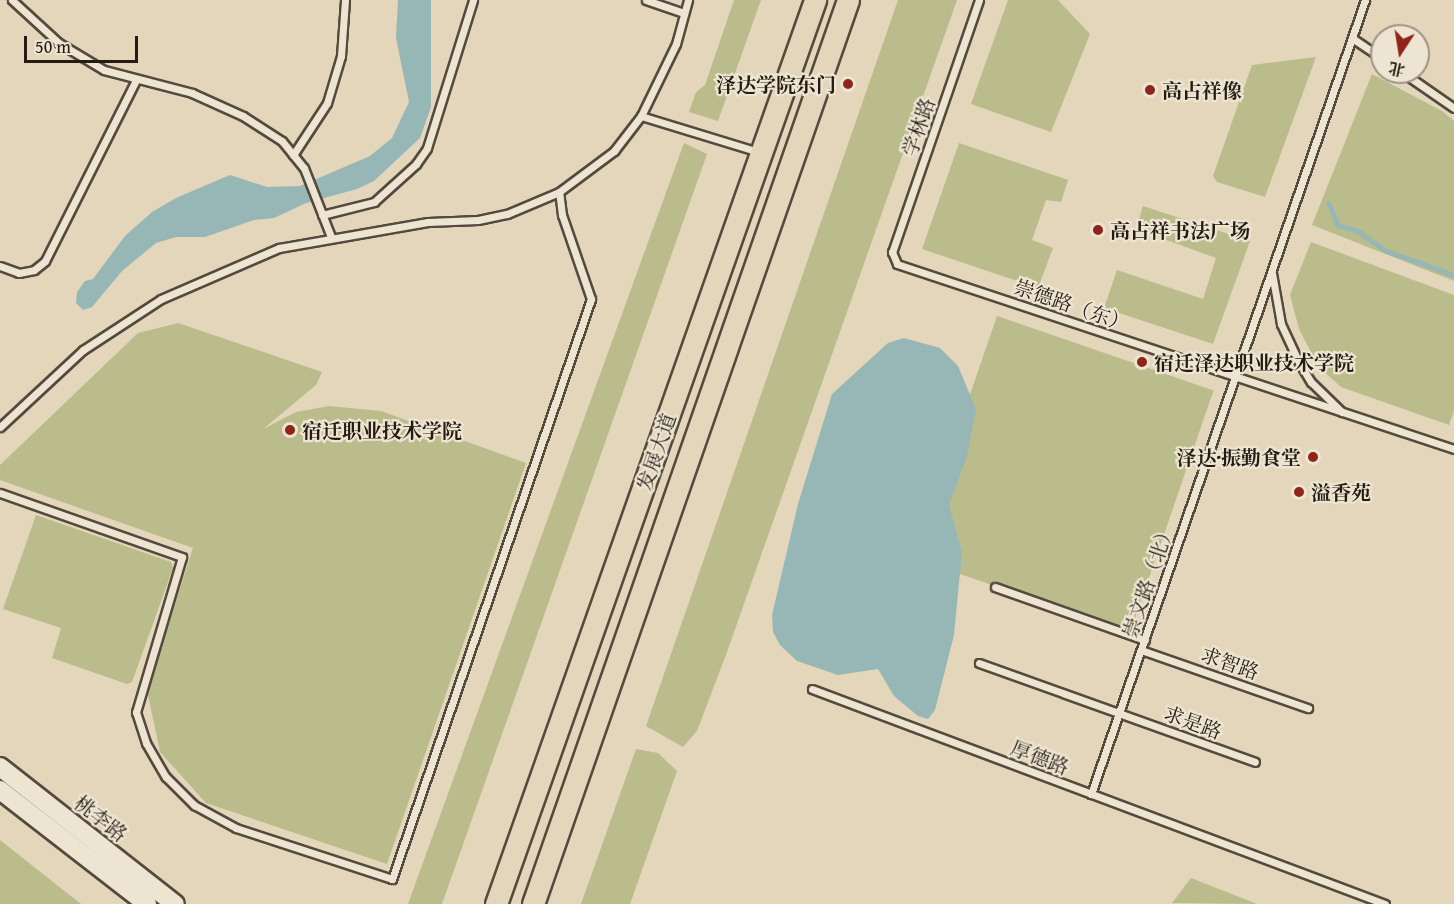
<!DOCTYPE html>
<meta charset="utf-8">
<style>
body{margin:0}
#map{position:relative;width:1454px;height:904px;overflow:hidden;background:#e3d6ba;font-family:"Gentium Book Plus","Noto Serif SC",serif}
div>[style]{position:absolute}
.green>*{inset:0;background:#babc8b;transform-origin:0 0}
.water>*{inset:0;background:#97b7b6}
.stream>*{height:4.5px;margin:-2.25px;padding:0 2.25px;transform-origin:2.25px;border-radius:2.25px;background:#97b7b6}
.roads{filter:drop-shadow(2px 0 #544a3d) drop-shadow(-2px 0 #544a3d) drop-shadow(0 2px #544a3d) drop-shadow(0 -2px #544a3d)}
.service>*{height:7px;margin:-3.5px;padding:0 3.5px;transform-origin:3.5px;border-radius:3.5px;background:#ede4d2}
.secondary>*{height:18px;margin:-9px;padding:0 9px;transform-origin:9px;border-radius:9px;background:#ede4d2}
.primary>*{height:21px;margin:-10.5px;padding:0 10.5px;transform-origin:10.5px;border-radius:10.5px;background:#e3d6ba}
.dots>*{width:16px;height:16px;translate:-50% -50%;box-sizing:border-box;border:3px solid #ede4d2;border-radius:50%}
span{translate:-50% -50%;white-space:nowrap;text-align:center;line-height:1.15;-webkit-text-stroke:4.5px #ede4d2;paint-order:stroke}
.poi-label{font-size:20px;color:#241b13;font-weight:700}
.right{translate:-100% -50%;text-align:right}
.left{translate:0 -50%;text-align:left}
.street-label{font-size:20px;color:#241b13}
.north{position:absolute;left:1370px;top:24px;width:60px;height:60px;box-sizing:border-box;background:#ede4d2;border:2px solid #9d9486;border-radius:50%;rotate:192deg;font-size:16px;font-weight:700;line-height:24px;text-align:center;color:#241b13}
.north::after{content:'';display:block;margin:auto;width:21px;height:27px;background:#8f2418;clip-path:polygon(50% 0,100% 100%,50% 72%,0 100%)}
.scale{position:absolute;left:24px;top:36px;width:114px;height:27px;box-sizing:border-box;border:3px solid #241b13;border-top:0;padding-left:8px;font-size:18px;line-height:21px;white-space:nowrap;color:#241b13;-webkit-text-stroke:4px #ede4d2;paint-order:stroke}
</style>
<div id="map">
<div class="green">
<i style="clip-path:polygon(734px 0,761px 0,718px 121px,689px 112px,696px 92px,705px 85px)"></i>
<i style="clip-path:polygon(898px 0,957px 0,727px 652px,697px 731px,683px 747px,646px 726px)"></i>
<i style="clip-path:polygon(1008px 0,1058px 0,1090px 34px,1051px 132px,971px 104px)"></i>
<i style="clip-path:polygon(1316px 57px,1265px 197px,1217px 182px,1213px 176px,1252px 65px)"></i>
<i style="clip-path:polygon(1372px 74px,1442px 111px,1454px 121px,1454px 281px,1312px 225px)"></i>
<i style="clip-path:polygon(684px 143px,707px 154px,442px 904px,408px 904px)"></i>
<i style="clip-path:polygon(959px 143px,1068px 180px,1061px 202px,1046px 200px,1032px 240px,1053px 248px,1038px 288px,922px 249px)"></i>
<i style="clip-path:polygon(1143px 206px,1250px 241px,1213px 344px,1104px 308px,1117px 270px,1203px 299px,1216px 258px,1136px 229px)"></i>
<i style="clip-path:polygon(1311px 242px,1454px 295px,1454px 411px,1449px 425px,1341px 387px,1319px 367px,1299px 329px,1290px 295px)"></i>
<i style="left:997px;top:316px;width:229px;height:256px;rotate:19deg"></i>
<i style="clip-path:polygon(178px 323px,322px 372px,316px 385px,263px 429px,296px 412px,329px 406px,381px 411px,526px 463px,387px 864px,206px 803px,160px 752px,147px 690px,193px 548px,0 480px,0 465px,138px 333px)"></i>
<i style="clip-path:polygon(36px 515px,171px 562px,173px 568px,132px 682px,127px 684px,52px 658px,61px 628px,3px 609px)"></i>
<i style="clip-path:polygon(636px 749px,658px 753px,677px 771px,630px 904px,581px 904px)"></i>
<i style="clip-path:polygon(0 840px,81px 904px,0 904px)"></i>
<i style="clip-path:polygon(1191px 878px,1257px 904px,1172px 903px)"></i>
</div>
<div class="water">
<i style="clip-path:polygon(398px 0,431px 0,431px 107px,420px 138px,374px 181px,357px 189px,306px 203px,274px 218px,254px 220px,205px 237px,176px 237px,156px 243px,122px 271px,92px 307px,83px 310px,76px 303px,77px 292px,85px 281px,93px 279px,125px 236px,152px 212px,176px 198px,230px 175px,267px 187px,300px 186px,370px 156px,392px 138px,409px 102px,396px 38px)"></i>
<i style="clip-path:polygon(904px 338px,940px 348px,958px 366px,976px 409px,967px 456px,949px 505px,962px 552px,954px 635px,935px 710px,928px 719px,918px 716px,894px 696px,878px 669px,838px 675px,797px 661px,780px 645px,773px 632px,772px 615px,798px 504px,832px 394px,888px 343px)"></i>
</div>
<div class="stream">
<i style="left:1329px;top:203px;width:24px;rotate:68deg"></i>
<i style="left:1338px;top:225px;width:21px;rotate:17deg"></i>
<i style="left:1358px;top:231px;width:35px;rotate:35deg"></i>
<i style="left:1387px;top:251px;width:71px;rotate:19.7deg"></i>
</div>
<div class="roads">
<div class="service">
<i style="left:12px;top:0;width:64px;rotate:42.5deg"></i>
<i style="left:59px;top:43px;width:52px;rotate:31deg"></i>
<i style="left:104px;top:70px;width:91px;rotate:14.6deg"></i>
<i style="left:192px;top:93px;width:56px;rotate:24.3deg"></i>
<i style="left:243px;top:116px;width:46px;rotate:32.7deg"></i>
<i style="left:282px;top:141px;width:35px;rotate:51deg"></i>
<i style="left:304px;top:168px;width:74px;rotate:68.6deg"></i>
<i style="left:646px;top:0;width:40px;rotate:18.9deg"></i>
<i style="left:979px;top:0;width:267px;rotate:109deg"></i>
<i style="left:892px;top:252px;width:13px;rotate:67deg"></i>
<i style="left:897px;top:264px;width:587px;rotate:18.37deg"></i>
<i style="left:1352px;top:38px;width:36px;rotate:34deg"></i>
<i style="left:1402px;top:72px;width:63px;rotate:34.7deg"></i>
<i style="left:641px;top:116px;width:123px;rotate:17deg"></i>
<i style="left:293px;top:155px;width:62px;rotate:-56.8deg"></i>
<i style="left:327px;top:103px;width:49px;rotate:-73.4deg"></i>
<i style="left:341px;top:56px;width:56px;rotate:-85.9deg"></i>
<i style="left:322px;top:215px;width:54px;rotate:-14deg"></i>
<i style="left:374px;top:202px;width:57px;rotate:-42.1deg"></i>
<i style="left:416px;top:164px;width:19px;rotate:-55deg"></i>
<i style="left:427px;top:148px;width:155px;rotate:-72.7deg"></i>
<i style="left:0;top:266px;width:20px;rotate:20deg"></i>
<i style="left:19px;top:273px;width:15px;rotate:-11deg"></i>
<i style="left:34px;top:270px;width:14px;rotate:-39deg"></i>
<i style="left:45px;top:261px;width:203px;rotate:-63.3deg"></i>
<i style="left:1272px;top:273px;width:52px;rotate:80deg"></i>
<i style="left:1281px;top:324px;width:38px;rotate:65deg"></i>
<i style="left:1297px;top:359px;width:27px;rotate:59deg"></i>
<i style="left:1311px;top:382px;width:43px;rotate:44.1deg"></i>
<i style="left:0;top:427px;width:113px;rotate:-42.9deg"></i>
<i style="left:83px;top:350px;width:93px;rotate:-33.2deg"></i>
<i style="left:161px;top:299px;width:129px;rotate:-23.4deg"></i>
<i style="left:279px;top:248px;width:151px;rotate:-9.9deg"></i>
<i style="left:428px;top:222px;width:50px;rotate:-2.3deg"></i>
<i style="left:478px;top:220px;width:30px;rotate:-12deg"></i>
<i style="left:507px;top:214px;width:56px;rotate:-22.9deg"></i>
<i style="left:559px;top:192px;width:69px;rotate:-36.7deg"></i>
<i style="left:614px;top:151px;width:44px;rotate:-52.4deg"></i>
<i style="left:641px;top:116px;width:80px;rotate:-64.1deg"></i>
<i style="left:676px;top:44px;width:46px;rotate:-74.7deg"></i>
<i style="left:0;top:493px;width:193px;rotate:19.4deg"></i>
<i style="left:182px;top:557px;width:162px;rotate:106.5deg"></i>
<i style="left:136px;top:712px;width:33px;rotate:72deg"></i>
<i style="left:146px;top:743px;width:39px;rotate:60deg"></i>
<i style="left:166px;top:777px;width:40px;rotate:45deg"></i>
<i style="left:194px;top:805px;width:48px;rotate:28.7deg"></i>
<i style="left:236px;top:828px;width:164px;rotate:18.1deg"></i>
<i style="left:392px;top:879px;width:613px;rotate:-71.06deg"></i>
<i style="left:591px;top:299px;width:89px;rotate:-109deg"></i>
<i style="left:562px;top:215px;width:23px;rotate:-97deg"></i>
<i style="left:995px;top:587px;width:159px;rotate:19.5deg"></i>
<i style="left:1141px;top:650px;width:177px;rotate:19.2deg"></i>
<i style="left:979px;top:663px;width:293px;rotate:19.7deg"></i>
<i style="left:812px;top:689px;width:612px;rotate:20.57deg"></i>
<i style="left:1091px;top:794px;width:840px;rotate:-70.96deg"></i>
</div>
<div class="secondary">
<i style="left:0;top:767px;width:222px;rotate:38.1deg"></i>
<i style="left:0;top:790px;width:186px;rotate:37.8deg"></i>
</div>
<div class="primary">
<i style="left:496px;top:904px;width:959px;rotate:-70.56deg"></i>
<i style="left:533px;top:904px;width:957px;rotate:-70.79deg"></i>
</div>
</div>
<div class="dots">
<i style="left:848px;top:84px;background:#8f2418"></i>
<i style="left:1150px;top:90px;background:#8f2418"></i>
<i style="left:1098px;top:230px;background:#8f2418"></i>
<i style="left:1142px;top:362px;background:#8f2418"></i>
<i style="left:290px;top:430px;background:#8f2418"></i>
<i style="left:1313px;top:457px;background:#8f2418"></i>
<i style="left:1299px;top:492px;background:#8f2418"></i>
</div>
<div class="poi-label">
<span class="right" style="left:836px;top:84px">泽达学院东门</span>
<span class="left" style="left:1162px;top:90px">高占祥像</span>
<span class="left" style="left:1110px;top:230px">高占祥书法广场</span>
<span class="left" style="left:1154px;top:362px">宿迁泽达职业技术学院</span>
<span class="left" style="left:302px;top:430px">宿迁职业技术学院</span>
<span class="right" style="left:1301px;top:457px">泽达·振勤食堂</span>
<span class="left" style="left:1311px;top:492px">溢香苑</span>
</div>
<div class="street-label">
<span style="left:918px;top:127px;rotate:-71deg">学林路</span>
<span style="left:1072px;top:305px;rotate:19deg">崇德路（东）</span>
<span style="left:656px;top:452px;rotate:-71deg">发展大道</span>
<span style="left:1148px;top:580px;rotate:-71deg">崇文路（北）</span>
<span style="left:1230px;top:663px;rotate:19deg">求智路</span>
<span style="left:1193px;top:722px;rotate:20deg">求是路</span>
<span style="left:1040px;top:757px;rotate:21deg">厚德路</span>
<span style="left:101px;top:818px;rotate:38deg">桃李路</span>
</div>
<div class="north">北</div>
<div class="scale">50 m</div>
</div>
